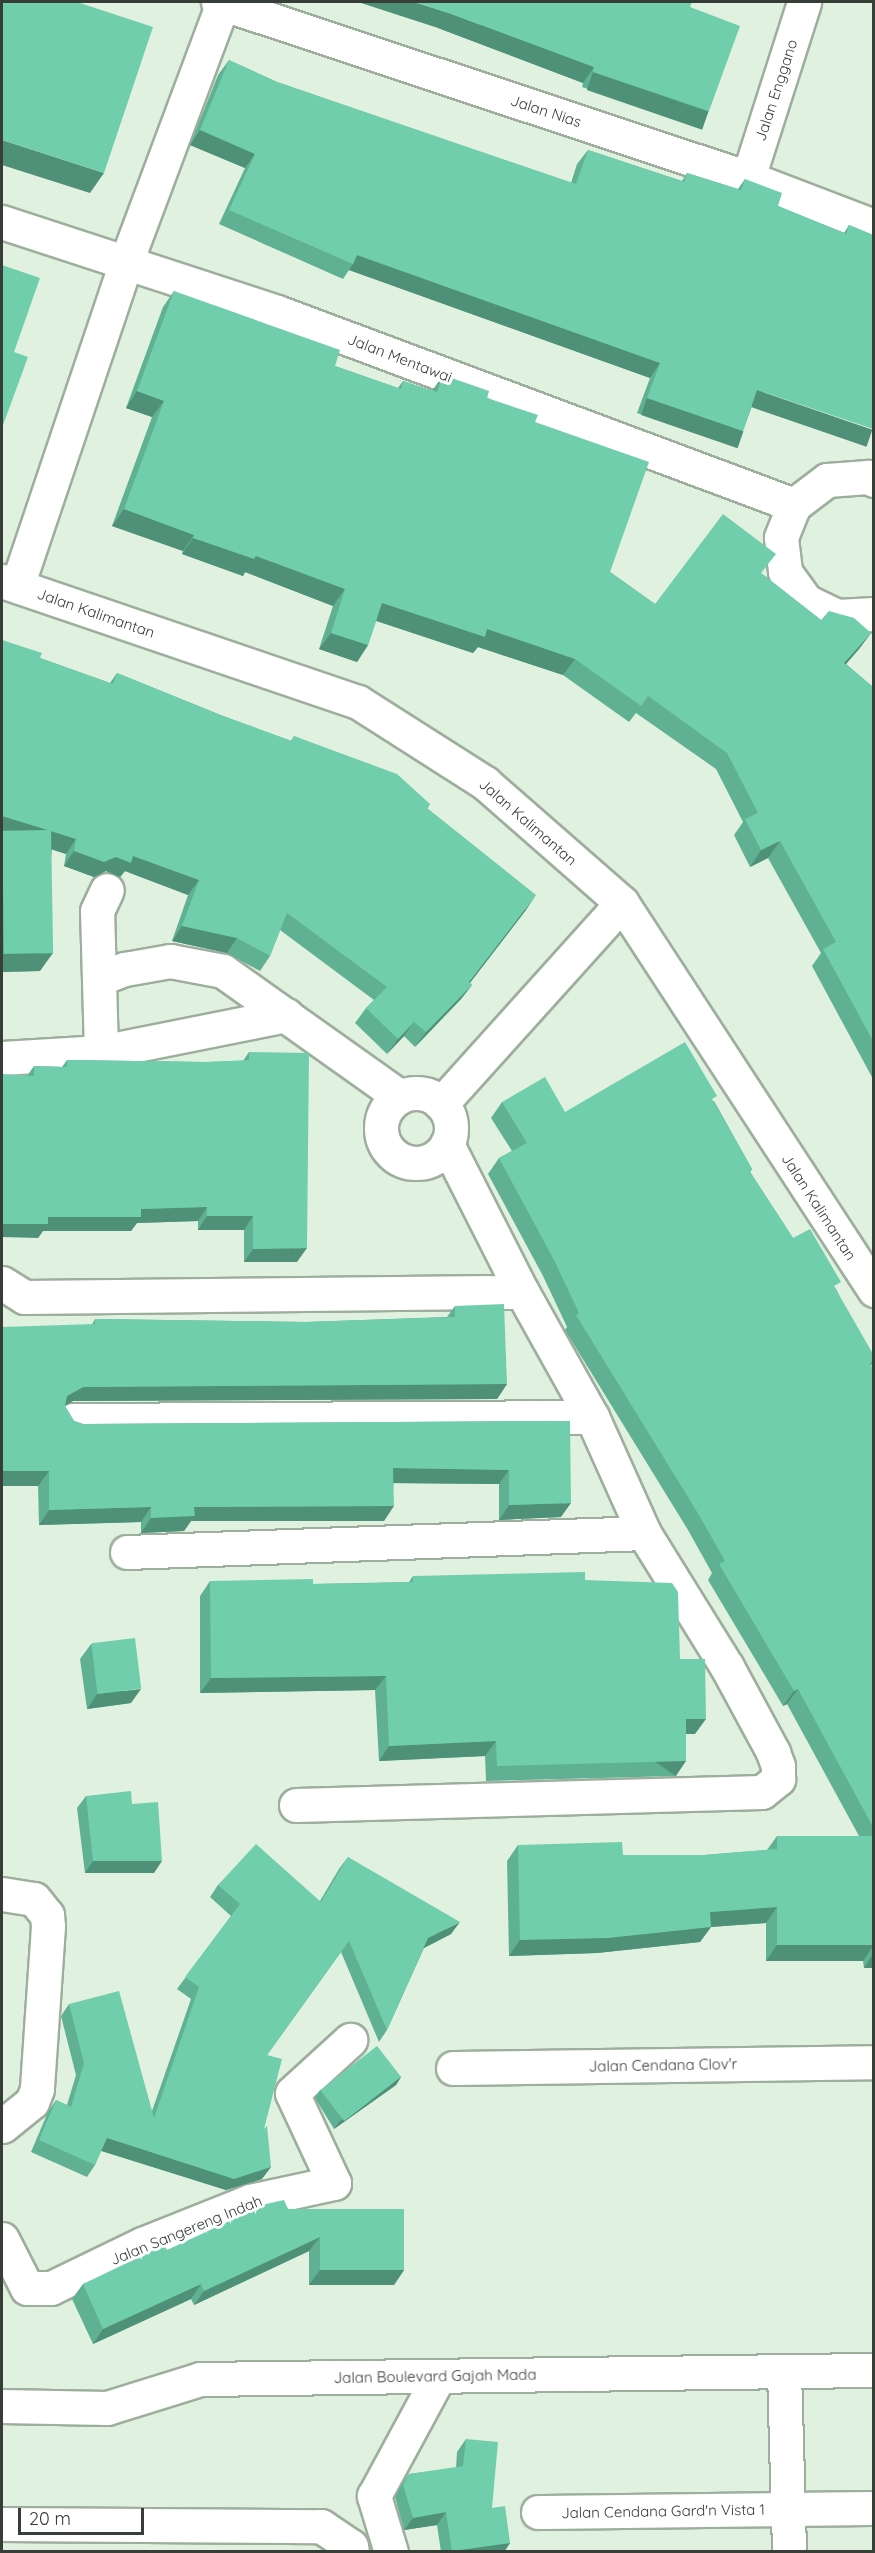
<!DOCTYPE html>
<style>
body{margin:0}
#map{position:relative;width:875px;height:2553px;overflow:hidden;background:#e1f1df;font-family:Quicksand,sans-serif}
div>[style]{position:absolute}
.roads{filter:drop-shadow(2px 0 #9eae9d) drop-shadow(-2px 0 #9eae9d) drop-shadow(0 2px #9eae9d) drop-shadow(0 -2px #9eae9d)}
.street>*{height:33px;margin:-16.5px;padding:0 16.5px;transform-origin:16.5px;border-radius:16.5px;background:#fff}
.street>.ring{margin:-16.5px;padding:0;box-sizing:content-box;background:none;border:33px solid #fff;border-radius:50%}
.wall>*{inset:0;background:#60b194}
.shaded-wall>*{inset:0;background:#4e9078;transform-origin:0 0}
.building>*{inset:0;background:#70ceac;transform-origin:0 0}
span{translate:-50% -50%;white-space:nowrap;text-align:center;line-height:1.15;-webkit-text-stroke:6px #fff;paint-order:stroke}
.street-label{font-size:15px;color:#373e37}
.frame{position:absolute;inset:0;border:3px solid #373e37;pointer-events:none}
.scale{position:absolute;left:18px;top:2508px;width:126px;height:27px;box-sizing:border-box;border:3px solid #373e37;border-top:0;padding-left:8px;font-size:18px;line-height:21px;white-space:nowrap;color:#373e37;-webkit-text-stroke:4px #fff;paint-order:stroke}
</style>
<div id="map">
<div class="roads">
<div class="street">
<i style="left:218px;top:2px;width:558px;rotate:18.37deg"></i>
<i style="left:748px;top:178px;width:135px;rotate:20.9deg"></i>
<i style="left:748px;top:178px;width:185px;rotate:-72.3deg"></i>
<i style="left:2px;top:222px;width:289px;rotate:18.1deg"></i>
<i style="left:277px;top:312px;width:552px;rotate:20.47deg"></i>
<i style="left:874px;top:480px;width:7px;rotate:-153deg"></i>
<i style="left:868px;top:477px;width:41px;rotate:175.8deg"></i>
<i style="left:827px;top:480px;width:41px;rotate:142.9deg"></i>
<i style="left:794px;top:505px;width:35px;rotate:112deg"></i>
<i style="left:781px;top:538px;width:34px;rotate:83deg"></i>
<i style="left:785px;top:572px;width:36px;rotate:54deg"></i>
<i style="left:806px;top:601px;width:34px;rotate:26deg"></i>
<i style="left:837px;top:616px;width:37px;rotate:-3deg"></i>
<i style="left:2px;top:581px;width:376px;rotate:18.8deg"></i>
<i style="left:358px;top:702px;width:151px;rotate:32.5deg"></i>
<i style="left:485px;top:783px;width:182px;rotate:41.2deg"></i>
<i style="left:622px;top:903px;width:462px;rotate:56.9deg"></i>
<i style="left:17px;top:586px;width:342px;rotate:-71.4deg"></i>
<i style="left:126px;top:262px;width:277px;rotate:-69.5deg"></i>
<i style="left:101px;top:978px;width:26px;rotate:-21deg"></i>
<i style="left:125px;top:969px;width:46px;rotate:-10.1deg"></i>
<i style="left:170px;top:961px;width:54px;rotate:10.7deg"></i>
<i style="left:223px;top:971px;width:217px;rotate:35.4deg"></i>
<i style="left:101px;top:1052px;width:141px;rotate:-91.6deg"></i>
<i style="left:97px;top:911px;width:23px;rotate:-65deg"></i>
<i style="left:2px;top:1058px;width:99px;rotate:-3.5deg"></i>
<i style="left:101px;top:1052px;width:189px;rotate:-11.3deg"></i>
<i class="ring" style="left:381px;top:1093px;width:37px;height:37px"></i>
<i style="left:441px;top:1104px;width:270px;rotate:-48deg"></i>
<i style="left:2px;top:1283px;width:26px;rotate:32deg"></i>
<i style="left:24px;top:1297px;width:498px;rotate:-0.6deg"></i>
<i style="left:73px;top:1420px;width:519px;rotate:-0.33deg"></i>
<i style="left:127px;top:1552px;width:517px;rotate:-2.1deg"></i>
<i style="left:296px;top:1805px;width:466px;rotate:-1.6deg"></i>
<i style="left:762px;top:1792px;width:21px;rotate:-39deg"></i>
<i style="left:778px;top:1779px;width:13px;rotate:-90deg"></i>
<i style="left:778px;top:1766px;width:15px;rotate:-110deg"></i>
<i style="left:773px;top:1752px;width:97px;rotate:-118.4deg"></i>
<i style="left:727px;top:1667px;width:158px;rotate:-121.8deg"></i>
<i style="left:644px;top:1533px;width:127px;rotate:-114.1deg"></i>
<i style="left:592px;top:1417px;width:143px;rotate:-119.2deg"></i>
<i style="left:522px;top:1292px;width:166px;rotate:-116.9deg"></i>
<i style="left:2px;top:1894px;width:32px;rotate:9deg"></i>
<i style="left:34px;top:1899px;width:21px;rotate:51deg"></i>
<i style="left:47px;top:1915px;width:11px;rotate:85deg"></i>
<i style="left:48px;top:1926px;width:163px;rotate:93.9deg"></i>
<i style="left:37px;top:2089px;width:14px;rotate:111deg"></i>
<i style="left:32px;top:2102px;width:38px;rotate:141deg"></i>
<i style="left:453px;top:2068px;width:421px;rotate:-0.8deg"></i>
<i style="left:2px;top:2239px;width:55px;rotate:63deg"></i>
<i style="left:27px;top:2288px;width:24px"></i>
<i style="left:51px;top:2288px;width:101px;rotate:-25.8deg"></i>
<i style="left:142px;top:2244px;width:116px;rotate:-21.7deg"></i>
<i style="left:250px;top:2201px;width:86px;rotate:-12.1deg"></i>
<i style="left:334px;top:2183px;width:99px;rotate:-115deg"></i>
<i style="left:292px;top:2093px;width:79px;rotate:-42.4deg"></i>
<i style="left:784px;top:2371px;width:181px;rotate:88.4deg"></i>
<i style="left:2px;top:2406px;width:105px;rotate:1.1deg"></i>
<i style="left:107px;top:2408px;width:97px;rotate:-17.3deg"></i>
<i style="left:200px;top:2379px;width:674px;rotate:-0.77deg"></i>
<i style="left:538px;top:2512px;width:336px;rotate:-0.7deg"></i>
<i style="left:2px;top:2524px;width:319px;rotate:0.4deg"></i>
<i style="left:321px;top:2526px;width:36px;rotate:34deg"></i>
<i style="left:351px;top:2546px;width:6px;rotate:81deg"></i>
<i style="left:391px;top:2552px;width:59px;rotate:-106.9deg"></i>
<i style="left:374px;top:2496px;width:136px;rotate:-61.6deg"></i>
</div>
</div>
<div class="wall">
<i style="clip-path:polygon(690px 7px,709px 111px,698px 126px,582px 87px,583px 83px,438px 28px)"></i>
<i style="clip-path:polygon(229px 60px,277px 82px,571px 183px,577px 164px,588px 150px,682px 181px,687px 173px,738px 189px,745px 179px,778px 206px,844px 233px,849px 225px,873px 235px,752px 406px,743px 431px,733px 446px,637px 413px,650px 378px,349px 270px,343px 279px,219px 224px,245px 168px,190px 145px,218px 75px)"></i>
<i style="clip-path:polygon(174px 291px,335px 366px,398px 388px,403px 381px,432px 391px,443px 375px,535px 422px,610px 572px,655px 604px,762px 574px,821px 620px,871px 633px,859px 649px,846px 664px,873px 687px,873px 1079px,812px 966px,821px 953px,768px 858px,750px 867px,734px 835px,743px 822px,716px 769px,636px 713px,629px 722px,563px 675px,478px 647px,473px 653px,376px 621px,368px 645px,357px 662px,319px 649px,333px 606px,245px 572px,243px 576px,182px 554px,183px 551px,112px 526px,152px 417px,126px 408px,163px 307px)"></i>
<i style="clip-path:polygon(2px 640px,40px 658px,110px 683px,117px 673px,223px 716px,291px 741px,294px 736px,430px 804px,427px 809px,526px 910px,470px 983px,472px 985px,461px 999px,415px 1047px,404px 1036px,387px 1054px,355px 1023px,366px 1008px,374px 1000px,280px 930px,270px 956px,260px 971px,227px 953px,172px 941px,188px 895px,125px 871px,120px 877px,106px 871px,94px 877px,64px 866px,66px 854px,52px 849px,40px 971px,2px 972px)"></i>
<i style="clip-path:polygon(249px 1052px,297px 1262px,244px 1262px,244px 1230px,198px 1230px,198px 1221px,137px 1223px,131px 1231px,43px 1231px,38px 1238px,27px 1076px,34px 1066px,62px 1067px,67px 1060px,206px 1062px,243px 1061px)"></i>
<i style="clip-path:polygon(714px 1101px,752px 1169px,750px 1172px,793px 1238px,836px 1289px,873px 1363px,871px 1366px,873px 1371px,873px 1968px,864px 1968px,863px 1961px,766px 1961px,766px 1923px,711px 1927px,700px 1942px,597px 1953px,509px 1956px,507px 1861px,518px 1845px,623px 1855px,704px 1855px,767px 1850px,777px 1836px,859px 1836px,787px 1704px,783px 1706px,708px 1580px,712px 1573px,688px 1530px,565px 1330px,567px 1327px,543px 1276px,488px 1174px,499px 1158px,512px 1151px,491px 1118px,502px 1102px,565px 1112px)"></i>
<i style="clip-path:polygon(455px 1306px,507px 1384px,497px 1399px,73px 1401px,65px 1406px,74px 1421px,83px 1424px,570px 1421px,561px 1517px,499px 1520px,499px 1484px,394px 1483px,384px 1521px,191px 1521px,184px 1531px,141px 1533px,141px 1522px,39px 1525px,38px 1486px,2px 1486px,95px 1319px,306px 1322px,447px 1317px)"></i>
<i style="clip-path:polygon(413px 1576px,585px 1580px,680px 1659px,695px 1734px,686px 1734px,676px 1776px,486px 1781px,485px 1756px,379px 1761px,375px 1690px,200px 1693px,200px 1596px,210px 1581px,313px 1584px,409px 1582px)"></i>
<i style="clip-path:polygon(91px 1644px,131px 1703px,87px 1709px,80px 1659px)"></i>
<i style="clip-path:polygon(86px 1796px,132px 1804px,154px 1873px,85px 1873px,77px 1808px)"></i>
<i style="clip-path:polygon(348px 1857px,451px 1934px,424px 1948px,387px 2030px,379px 2042px,341px 1952px,267px 2055px,262px 2179px,226px 2190px,101px 2151px,95px 2165px,87px 2177px,31px 2152px,48px 2112px,56px 2100px,67px 2105px,76px 2075px,61px 2016px,69px 2004px,152px 2111px,191px 1999px,177px 1989px,231px 1916px,210px 1897px,218px 1885px,320px 1901px,339px 1869px)"></i>
<i style="clip-path:polygon(401px 2077px,396px 2085px,334px 2129px,315px 2098px,320px 2090px)"></i>
<i style="clip-path:polygon(288px 2209px,404px 2270px,394px 2285px,309px 2285px,309px 2251px,194px 2305px,191px 2299px,93px 2344px,72px 2299px,83px 2284px,167px 2250px)"></i>
<i style="clip-path:polygon(466px 2439px,492px 2508px,510px 2543px,504px 2552px,441px 2552px,437px 2525px,404px 2530px,395px 2497px,400px 2487px,409px 2474px,456px 2468px,457px 2452px)"></i>
</div>
<div class="shaded-wall">
<i style="clip-path:polygon(358px 2px,414px 2px,449px 13px,594px 67px,583px 83px,438px 28px)"></i>
<i style="left:593px;top:72px;width:122px;height:19px;rotate:19deg"></i>
<i style="clip-path:polygon(200px 130px,255px 154px,245px 168px,190px 145px)"></i>
<i style="clip-path:polygon(2px 140px,104px 173px,90px 193px,2px 165px)"></i>
<i style="clip-path:polygon(357px 255px,660px 363px,650px 378px,349px 270px,353px 264px)"></i>
<i style="left:757px;top:390px;width:122px;height:18px;rotate:19deg"></i>
<i style="clip-path:polygon(137px 391px,164px 401px,152px 417px,126px 408px)"></i>
<i style="left:647px;top:398px;width:102px;height:18px;rotate:19deg"></i>
<i style="clip-path:polygon(124px 509px,194px 535px,183px 551px,112px 526px)"></i>
<i style="clip-path:polygon(193px 538px,256px 556px,345px 589px,333px 606px,245px 572px,243px 576px,182px 554px)"></i>
<i style="clip-path:polygon(382px 603px,487px 629px,575px 659px,563px 675px,478px 647px,473px 653px,371px 619px)"></i>
<i style="clip-path:polygon(331px 633px,368px 645px,357px 662px,319px 649px)"></i>
<i style="clip-path:polygon(871px 633px,859px 649px,833px 679px,844px 663px)"></i>
<i style="clip-path:polygon(2px 816px,76px 839px,66px 854px,2px 834px)"></i>
<i style="clip-path:polygon(780px 841px,768px 858px,750px 867px,761px 850px)"></i>
<i style="clip-path:polygon(74px 851px,116px 857px,133px 856px,199px 880px,188px 895px,125px 871px,120px 877px,106px 871px,94px 877px,64px 866px)"></i>
<i style="clip-path:polygon(536px 895px,526px 910px,459px 997px,469px 982px)"></i>
<i style="clip-path:polygon(182px 926px,237px 938px,227px 953px,172px 941px)"></i>
<i style="clip-path:polygon(53px 953px,40px 971px,2px 972px,2px 954px)"></i>
<i style="clip-path:polygon(472px 985px,461px 999px,415px 1047px,426px 1032px)"></i>
<i style="clip-path:polygon(414px 1022px,404px 1036px,387px 1054px,398px 1039px)"></i>
<i style="clip-path:polygon(207px 1207px,198px 1221px,137px 1223px,131px 1231px,43px 1231px,38px 1238px,2px 1237px,2px 1224px,48px 1217px,141px 1209px)"></i>
<i style="clip-path:polygon(207px 1216px,253px 1216px,244px 1230px,198px 1230px)"></i>
<i style="clip-path:polygon(307px 1248px,297px 1262px,244px 1262px,253px 1249px)"></i>
<i style="clip-path:polygon(507px 1384px,497px 1399px,73px 1401px,57px 1410px,67px 1396px,83px 1387px)"></i>
<i style="clip-path:polygon(393px 1468px,509px 1470px,499px 1484px,383px 1483px)"></i>
<i style="clip-path:polygon(2px 1471px,49px 1471px,38px 1486px,2px 1486px)"></i>
<i style="clip-path:polygon(571px 1503px,561px 1517px,499px 1520px,509px 1505px)"></i>
<i style="clip-path:polygon(394px 1506px,384px 1521px,191px 1521px,184px 1531px,141px 1533px,151px 1518px,194px 1507px)"></i>
<i style="clip-path:polygon(151px 1507px,141px 1522px,39px 1525px,49px 1510px)"></i>
<i style="clip-path:polygon(386px 1676px,375px 1690px,200px 1693px,211px 1678px)"></i>
<i style="clip-path:polygon(141px 1689px,131px 1703px,87px 1709px,97px 1694px)"></i>
<i style="clip-path:polygon(798px 1689px,787px 1704px,783px 1706px,794px 1691px)"></i>
<i style="clip-path:polygon(686px 1719px,706px 1719px,695px 1734px,676px 1734px)"></i>
<i style="clip-path:polygon(496px 1741px,485px 1756px,379px 1761px,389px 1746px)"></i>
<i style="left:686px;top:1761px;width:18px;height:189px;rotate:124deg"></i>
<i style="clip-path:polygon(93px 1861px,162px 1861px,154px 1873px,85px 1873px)"></i>
<i style="clip-path:polygon(777px 1907px,766px 1923px,711px 1927px,700px 1942px,597px 1953px,509px 1956px,520px 1940px,710px 1912px)"></i>
<i style="clip-path:polygon(460px 1922px,451px 1934px,420px 1950px,428px 1938px)"></i>
<i style="clip-path:polygon(777px 1945px,873px 1945px,873px 1946px,863px 1961px,766px 1961px)"></i>
<i style="clip-path:polygon(873px 1954px,873px 1968px,864px 1968px)"></i>
<i style="clip-path:polygon(401px 2077px,396px 2085px,334px 2129px,339px 2122px)"></i>
<i style="clip-path:polygon(107px 2138px,271px 2167px,262px 2179px,226px 2190px,99px 2150px)"></i>
<i style="clip-path:polygon(320px 2237px,309px 2251px,194px 2305px,204px 2291px)"></i>
<i style="clip-path:polygon(320px 2270px,404px 2270px,394px 2285px,309px 2285px)"></i>
<i style="clip-path:polygon(201px 2284px,191px 2299px,93px 2344px,103px 2329px)"></i>
<i style="clip-path:polygon(446px 2512px,437px 2525px,404px 2530px,413px 2518px)"></i>
<i style="clip-path:polygon(510px 2543px,504px 2552px,452px 2552px,452px 2551px)"></i>
</div>
<div class="building">
<i style="clip-path:polygon(2px 2px,77px 2px,153px 27px,104px 173px,2px 140px)"></i>
<i style="clip-path:polygon(414px 2px,692px 2px,690px 7px,740px 26px,709px 111px,593px 72px,594px 67px,449px 13px)"></i>
<i style="clip-path:polygon(229px 60px,277px 82px,576px 184px,588px 150px,684px 182px,687px 173px,741px 190px,745px 179px,782px 193px,778px 206px,846px 234px,849px 225px,873px 235px,873px 429px,757px 390px,743px 431px,647px 398px,660px 363px,357px 255px,353px 264px,229px 210px,255px 154px,200px 130px)"></i>
<i style="clip-path:polygon(2px 265px,40px 278px,14px 352px,28px 357px,2px 428px)"></i>
<i style="clip-path:polygon(174px 291px,340px 350px,335px 366px,401px 389px,403px 381px,437px 392px,443px 375px,489px 391px,487px 398px,538px 415px,535px 422px,649px 462px,610px 572px,655px 604px,723px 514px,776px 554px,761px 573px,821px 620px,829px 611px,854px 618px,871px 633px,844px 663px,873px 687px,873px 1041px,823px 949px,836px 942px,780px 841px,761px 850px,745px 819px,758px 813px,727px 753px,648px 696px,641px 706px,575px 659px,487px 629px,485px 637px,382px 603px,368px 645px,331px 633px,345px 589px,256px 556px,254px 559px,193px 538px,194px 535px,124px 509px,164px 401px,137px 391px)"></i>
<i style="clip-path:polygon(2px 640px,42px 653px,40px 658px,113px 684px,117px 673px,223px 716px,292px 741px,294px 736px,397px 774px,430px 804px,427px 808px,536px 895px,469px 982px,472px 985px,426px 1032px,414px 1022px,398px 1039px,366px 1008px,387px 987px,287px 913px,270px 956px,237px 938px,182px 926px,199px 880px,133px 856px,131px 863px,116px 857px,104px 862px,74px 851px,76px 839px,51px 831px,51px 830px,48px 830px,2px 816px)"></i>
<i style="left:51px;top:830px;width:123px;height:49px;rotate:89deg"></i>
<i style="clip-path:polygon(685px 1042px,717px 1096px,712px 1099px,752px 1169px,749px 1170px,793px 1238px,810px 1229px,841px 1282px,834px 1286px,873px 1354px,873px 1361px,870px 1363px,873px 1371px,873px 1827px,798px 1689px,794px 1691px,719px 1564px,725px 1561px,699px 1515px,576px 1315px,579px 1313px,554px 1260px,499px 1158px,527px 1143px,502px 1102px,545px 1077px,565px 1112px)"></i>
<i style="clip-path:polygon(249px 1052px,309px 1053px,307px 1248px,253px 1249px,253px 1216px,207px 1216px,207px 1207px,141px 1209px,141px 1217px,48px 1217px,48px 1224px,2px 1224px,2px 1074px,34px 1076px,34px 1066px,67px 1067px,67px 1060px,206px 1062px,249px 1060px)"></i>
<i style="clip-path:polygon(504px 1304px,507px 1384px,83px 1387px,67px 1396px,65px 1406px,74px 1421px,83px 1424px,570px 1421px,571px 1503px,509px 1505px,509px 1470px,393px 1468px,394px 1506px,194px 1507px,195px 1516px,151px 1518px,151px 1507px,49px 1510px,49px 1471px,2px 1471px,2px 1327px,95px 1324px,95px 1319px,306px 1322px,455px 1317px,455px 1306px)"></i>
<i style="clip-path:polygon(585px 1572px,585px 1580px,672px 1583px,678px 1592px,680px 1659px,705px 1659px,706px 1719px,686px 1719px,686px 1761px,497px 1766px,496px 1741px,389px 1746px,386px 1676px,211px 1678px,210px 1581px,313px 1579px,313px 1584px,374px 1583px,413px 1582px,413px 1576px)"></i>
<i style="left:135px;top:1638px;width:51px;height:44px;rotate:83deg"></i>
<i style="clip-path:polygon(131px 1791px,132px 1804px,158px 1802px,162px 1861px,93px 1861px,86px 1796px)"></i>
<i style="clip-path:polygon(777px 1836px,873px 1836px,873px 1945px,777px 1945px,777px 1907px,710px 1912px,711px 1927px,608px 1938px,520px 1940px,518px 1845px,622px 1842px,623px 1855px,704px 1855px,777px 1849px)"></i>
<i style="clip-path:polygon(256px 1844px,321px 1902px,348px 1857px,460px 1922px,428px 1938px,387px 2030px,349px 1941px,267px 2055px,282px 2059px,264px 2129px,267px 2126px,271px 2167px,234px 2179px,107px 2138px,95px 2165px,39px 2140px,56px 2100px,71px 2107px,84px 2063px,69px 2004px,119px 1991px,154px 2118px,199px 1987px,185px 1977px,240px 1904px,218px 1885px)"></i>
<i style="left:377px;top:2046px;width:39px;height:72px;rotate:52deg"></i>
<i style="clip-path:polygon(284px 2200px,288px 2209px,404px 2209px,404px 2270px,320px 2270px,320px 2237px,204px 2291px,201px 2284px,103px 2329px,83px 2284px,160px 2247px,164px 2245px,167px 2250px,266px 2204px)"></i>
<i style="clip-path:polygon(466px 2439px,498px 2442px,492px 2508px,505px 2506px,510px 2543px,452px 2551px,446px 2512px,413px 2518px,403px 2485px,409px 2474px,463px 2466px)"></i>
</div>
<div class="street-label">
<span style="left:776px;top:90px;rotate:-72deg">Jalan Enggano</span>
<span style="left:546px;top:111px;rotate:18deg">Jalan Nias</span>
<span style="left:400px;top:358px;rotate:21deg">Jalan Mentawai</span>
<span style="left:96px;top:613px;rotate:19deg">Jalan Kalimantan</span>
<span style="left:528px;top:822px;rotate:41deg">Jalan Kalimantan</span>
<span style="left:819px;top:1207px;rotate:57deg">Jalan Kalimantan</span>
<span style="left:663px;top:2065px;rotate:-1deg">Jalan Cendana Clov'r</span>
<span style="left:186px;top:2230px;rotate:-22deg">Jalan Sangereng Indah</span>
<span style="left:435px;top:2376px;rotate:-1deg">Jalan Boulevard Gajah Mada</span>
<span style="left:663px;top:2511px;rotate:-1deg">Jalan Cendana Gard'n Vista 1</span>
</div>
<div class="frame"></div>
<div class="scale">20 m</div>
</div>
